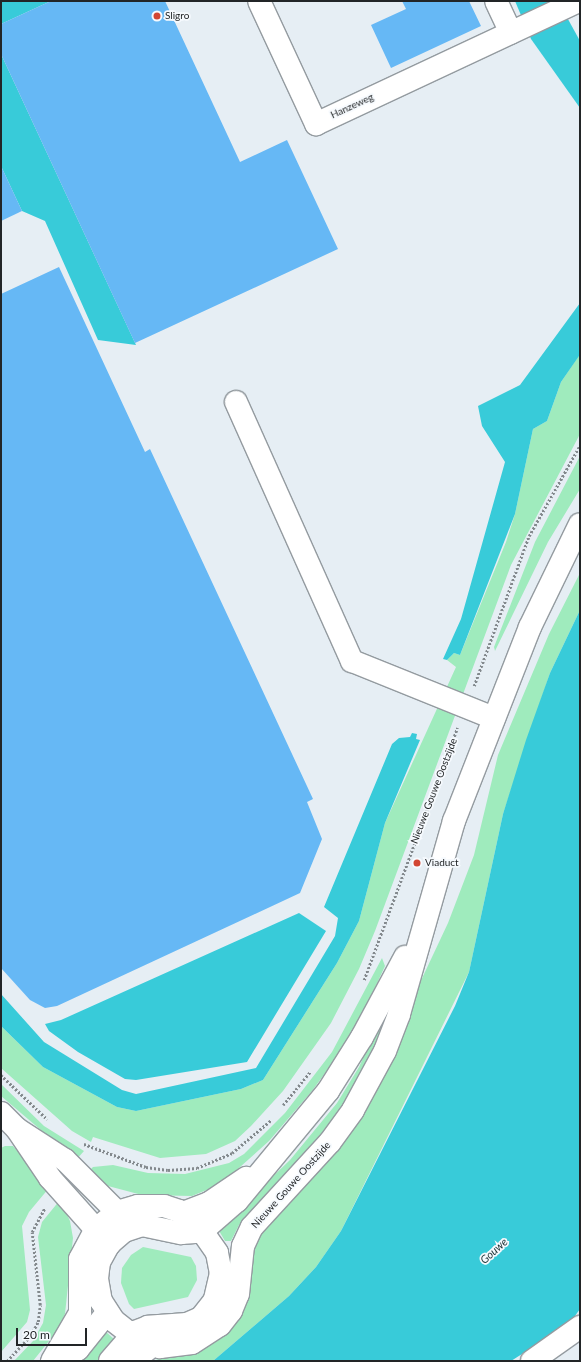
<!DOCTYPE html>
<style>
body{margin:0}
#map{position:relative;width:581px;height:1362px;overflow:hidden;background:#e6eef4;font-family:Lato,sans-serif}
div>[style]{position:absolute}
.green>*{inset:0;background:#9febbd}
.water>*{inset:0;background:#38cbd9}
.building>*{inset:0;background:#66b8f5}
.path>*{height:2.5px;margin-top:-1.25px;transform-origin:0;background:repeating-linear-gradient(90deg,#83898d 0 2px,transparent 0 4px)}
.roads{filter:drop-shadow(1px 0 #949ba0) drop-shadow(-1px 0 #949ba0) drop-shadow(0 1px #949ba0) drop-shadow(0 -1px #949ba0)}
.minor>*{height:22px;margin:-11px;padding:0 11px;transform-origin:11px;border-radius:11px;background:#fff}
.major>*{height:22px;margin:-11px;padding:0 11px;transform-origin:11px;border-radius:11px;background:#fff}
.dots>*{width:11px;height:11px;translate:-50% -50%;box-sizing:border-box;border:2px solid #f6fafe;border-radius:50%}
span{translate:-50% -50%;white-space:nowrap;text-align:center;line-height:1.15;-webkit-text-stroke:3.5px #f6fafe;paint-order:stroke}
.poi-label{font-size:10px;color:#222527}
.left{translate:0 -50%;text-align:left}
.street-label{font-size:10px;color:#222527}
.water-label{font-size:11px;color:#1b3235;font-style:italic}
.frame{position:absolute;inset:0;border:2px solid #222527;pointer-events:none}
.scale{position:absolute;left:16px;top:1328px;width:71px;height:18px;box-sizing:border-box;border:2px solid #222527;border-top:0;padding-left:5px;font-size:12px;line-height:14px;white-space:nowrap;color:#222527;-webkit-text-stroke:3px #f6fafe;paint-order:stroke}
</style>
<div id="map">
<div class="green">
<i style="clip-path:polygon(580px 354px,580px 434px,511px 565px,375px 931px,359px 969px,331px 1023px,283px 1091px,251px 1126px,235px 1141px,206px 1154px,160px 1158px,93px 1137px,91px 1142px,72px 1131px,1px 1068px,1px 1026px,43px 1067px,117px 1107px,136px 1111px,241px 1089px,263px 1080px,337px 963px,359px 921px,385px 823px,456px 667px,447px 660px,454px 653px,460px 655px,506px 542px,515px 514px,533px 429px,547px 421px,561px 382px)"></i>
<i style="clip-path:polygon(580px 456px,580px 489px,548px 542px,495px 651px,494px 647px,535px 542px)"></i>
<i style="clip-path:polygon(580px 573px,580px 610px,550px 673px,503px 814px,469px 972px,341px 1231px,316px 1267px,289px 1296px,213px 1361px,151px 1361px,163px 1358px,250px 1255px,256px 1239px,417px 989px,448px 923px,474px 855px,498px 755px,549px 634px)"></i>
<i style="clip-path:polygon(382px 958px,385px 966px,368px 1003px,339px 1054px,312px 1091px,269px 1141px,221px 1184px,192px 1196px,142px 1195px,108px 1186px,88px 1172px,93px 1167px,113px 1165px,148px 1173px,185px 1174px,229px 1163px,244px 1154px,285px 1113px,332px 1052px)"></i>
<i style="clip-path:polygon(385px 1010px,389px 1011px,382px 1033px,349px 1099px,325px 1132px,239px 1225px,231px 1241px,225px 1241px,218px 1229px,290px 1160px,337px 1103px,359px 1067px)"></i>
<i style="clip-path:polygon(1px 1084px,44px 1126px,84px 1151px,76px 1160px,1px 1096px)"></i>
<i style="clip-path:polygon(5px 1146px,13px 1146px,49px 1188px,29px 1212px,22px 1226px,30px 1310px,27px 1322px,1px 1352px,1px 1148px)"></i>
<i style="clip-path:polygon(60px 1200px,70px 1221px,73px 1238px,65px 1314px,57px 1331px,33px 1361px,14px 1361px,33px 1341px,43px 1323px,46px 1305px,38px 1237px,42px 1222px)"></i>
<i style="clip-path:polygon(143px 1247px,191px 1257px,196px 1266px,197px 1280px,188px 1297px,134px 1309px,129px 1304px,121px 1283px,122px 1268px,131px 1255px)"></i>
<i style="clip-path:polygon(104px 1330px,116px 1341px,99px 1361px,78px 1361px)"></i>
</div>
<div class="water">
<i style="clip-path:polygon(1px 1px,51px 1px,1px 24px)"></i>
<i style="clip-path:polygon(515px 1px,558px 1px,580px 41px,580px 108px,531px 39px)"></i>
<i style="clip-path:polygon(1px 54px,136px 345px,98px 340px,45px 221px,22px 211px,1px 166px)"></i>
<i style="clip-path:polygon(580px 303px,579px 356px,561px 382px,547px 421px,533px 429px,515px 514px,460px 655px,454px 653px,447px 660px,443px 659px,461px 619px,505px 462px,482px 426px,478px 406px,520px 385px)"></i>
<i style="clip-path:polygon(580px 610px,580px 1309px,569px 1324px,511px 1361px,213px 1361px,289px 1296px,316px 1267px,341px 1231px,455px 1006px,469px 972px,503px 814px,526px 740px,550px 673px)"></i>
<i style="clip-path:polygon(412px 733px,417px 734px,416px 739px,420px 740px,385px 823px,359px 921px,337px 963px,263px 1080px,241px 1089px,136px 1111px,117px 1107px,43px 1067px,1px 1026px,1px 994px,44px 1042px,122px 1090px,136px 1094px,256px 1068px,335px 936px,338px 918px,324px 907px,392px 744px,399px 738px,410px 737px)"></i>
<i style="clip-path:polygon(299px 913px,326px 931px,247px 1062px,136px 1080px,125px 1079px,78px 1052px,49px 1031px,45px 1024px,61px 1020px)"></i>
</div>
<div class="building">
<i style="clip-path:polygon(51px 1px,165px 1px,240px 162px,287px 140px,338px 249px,135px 343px,1px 54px,1px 24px)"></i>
<i style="clip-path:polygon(402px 1px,469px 1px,481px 26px,391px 68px,371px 25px,406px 9px)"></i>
<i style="clip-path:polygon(1px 166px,22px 211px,1px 221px)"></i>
<i style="clip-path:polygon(59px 267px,145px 452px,150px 449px,313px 799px,307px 802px,322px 839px,300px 893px,57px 1006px,45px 1008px,30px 1000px,1px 968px,1px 294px)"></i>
</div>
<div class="path">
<i style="left:474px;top:686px;width:160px;rotate:-69.9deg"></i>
<i style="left:529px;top:536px;width:104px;rotate:-60.7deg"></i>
<i style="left:364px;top:980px;width:269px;rotate:-69.7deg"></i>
<i style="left:1px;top:1075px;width:64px;rotate:43.7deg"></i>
<i style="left:283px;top:1105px;width:43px;rotate:-50.7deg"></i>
<i style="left:84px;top:1144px;width:66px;rotate:20.4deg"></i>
<i style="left:146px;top:1167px;width:22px;rotate:8deg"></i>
<i style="left:168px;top:1170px;width:29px;rotate:-4deg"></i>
<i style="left:197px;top:1168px;width:38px;rotate:-23deg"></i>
<i style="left:232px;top:1153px;width:51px;rotate:-40.2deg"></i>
<i style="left:7px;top:1361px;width:35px;rotate:-47deg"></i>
<i style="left:31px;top:1335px;width:15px;rotate:-62deg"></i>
<i style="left:38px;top:1322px;width:17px;rotate:-83deg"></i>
<i style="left:40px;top:1305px;width:73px;rotate:-96.3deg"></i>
<i style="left:32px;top:1232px;width:27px;rotate:-62deg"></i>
</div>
<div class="roads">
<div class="minor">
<i style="left:259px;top:1px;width:136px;rotate:65.1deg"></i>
<i style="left:316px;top:124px;width:290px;rotate:-25.1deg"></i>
<i style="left:496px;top:1px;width:35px;rotate:65deg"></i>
<i style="left:236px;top:402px;width:284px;rotate:65.9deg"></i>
<i style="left:352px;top:661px;width:153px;rotate:21.9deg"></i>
<i style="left:532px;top:1361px;width:59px;rotate:-35.3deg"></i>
</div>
<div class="major">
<i style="left:1px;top:1113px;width:23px;rotate:45deg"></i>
<i style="left:17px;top:1129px;width:57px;rotate:32.9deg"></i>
<i style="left:65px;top:1160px;width:74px;rotate:45deg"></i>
<i style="left:17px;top:1129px;width:59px;rotate:56deg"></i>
<i style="left:50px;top:1178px;width:89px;rotate:48.2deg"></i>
<i style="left:109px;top:1244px;width:21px;rotate:119deg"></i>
<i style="left:99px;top:1262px;width:17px;rotate:97deg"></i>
<i style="left:97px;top:1279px;width:22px;rotate:80deg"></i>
<i style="left:101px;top:1301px;width:24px;rotate:57deg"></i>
<i style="left:114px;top:1321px;width:33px;rotate:38deg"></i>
<i style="left:140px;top:1341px;width:21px;rotate:17deg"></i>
<i style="left:160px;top:1347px;width:32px;rotate:-7deg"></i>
<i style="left:192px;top:1343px;width:33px;rotate:-33deg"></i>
<i style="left:220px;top:1325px;width:18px;rotate:-52deg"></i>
<i style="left:231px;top:1311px;width:18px;rotate:-68deg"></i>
<i style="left:238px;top:1294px;width:48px;rotate:-84.1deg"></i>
<i style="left:243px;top:1246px;width:21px;rotate:-65deg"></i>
<i style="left:252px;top:1227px;width:115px;rotate:-47.5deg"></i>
<i style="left:330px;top:1142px;width:39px;rotate:-54deg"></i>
<i style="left:353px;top:1110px;width:67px;rotate:-61.5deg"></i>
<i style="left:385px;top:1051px;width:40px;rotate:-69deg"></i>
<i style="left:399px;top:1014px;width:201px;rotate:-74.1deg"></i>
<i style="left:454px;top:821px;width:208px;rotate:-68.6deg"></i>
<i style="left:530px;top:627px;width:114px;rotate:-64.1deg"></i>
<i style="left:183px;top:1213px;width:28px;rotate:-21deg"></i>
<i style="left:209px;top:1203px;width:45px;rotate:-34deg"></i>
<i style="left:109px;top:1244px;width:20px;rotate:-41deg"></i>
<i style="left:124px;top:1231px;width:19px;rotate:-18deg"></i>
<i style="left:142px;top:1225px;width:40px;rotate:12deg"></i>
<i style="left:181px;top:1233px;width:14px;rotate:-4deg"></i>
<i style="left:195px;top:1232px;width:14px;rotate:-25deg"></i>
<i style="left:208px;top:1226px;width:38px;rotate:-41deg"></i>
<i style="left:237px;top:1201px;width:143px;rotate:-50.4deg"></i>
<i style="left:328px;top:1091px;width:64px;rotate:-57.8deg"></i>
<i style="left:362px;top:1037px;width:91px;rotate:-61.7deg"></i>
<i style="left:52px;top:1361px;width:56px;rotate:-59.7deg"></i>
<i style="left:80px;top:1313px;width:54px;rotate:-90deg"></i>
<i style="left:80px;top:1259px;width:34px;rotate:-62deg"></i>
<i style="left:96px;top:1229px;width:27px;rotate:-39deg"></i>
<i style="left:117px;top:1212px;width:22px;rotate:-16deg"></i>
<i style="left:138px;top:1206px;width:26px"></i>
<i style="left:164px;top:1206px;width:16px;rotate:18deg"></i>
<i style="left:179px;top:1211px;width:22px;rotate:36deg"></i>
<i style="left:197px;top:1224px;width:35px;rotate:55deg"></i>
<i style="left:217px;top:1253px;width:20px;rotate:79deg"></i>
<i style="left:221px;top:1273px;width:28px;rotate:103deg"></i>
<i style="left:215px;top:1300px;width:23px;rotate:128deg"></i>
<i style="left:201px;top:1318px;width:15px;rotate:157deg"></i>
<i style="left:187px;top:1324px;width:39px;rotate:176deg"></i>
<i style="left:148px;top:1327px;width:14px;rotate:159deg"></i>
<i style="left:135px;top:1332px;width:38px;rotate:131deg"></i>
<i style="left:61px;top:1361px;width:21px;rotate:-35deg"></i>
<i style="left:78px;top:1349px;width:46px;rotate:-51.1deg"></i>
<i style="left:132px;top:1361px;width:25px;rotate:-37deg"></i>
</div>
</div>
<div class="dots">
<i style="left:157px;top:16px;background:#d24633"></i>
<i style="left:417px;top:863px;background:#d24633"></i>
</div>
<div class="poi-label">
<span class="left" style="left:165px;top:16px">Sligro</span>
<span class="left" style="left:425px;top:863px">Viaduct</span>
</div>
<div class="street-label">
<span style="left:352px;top:106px;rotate:-25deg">Hanzeweg</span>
<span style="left:434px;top:791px;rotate:-69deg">Nieuwe Gouwe Oostzijde</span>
<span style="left:291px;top:1185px;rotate:-48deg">Nieuwe Gouwe Oostzijde</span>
</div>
<div class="water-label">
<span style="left:494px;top:1251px;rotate:-42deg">Gouwe</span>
</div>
<div class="frame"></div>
<div class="scale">20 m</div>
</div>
